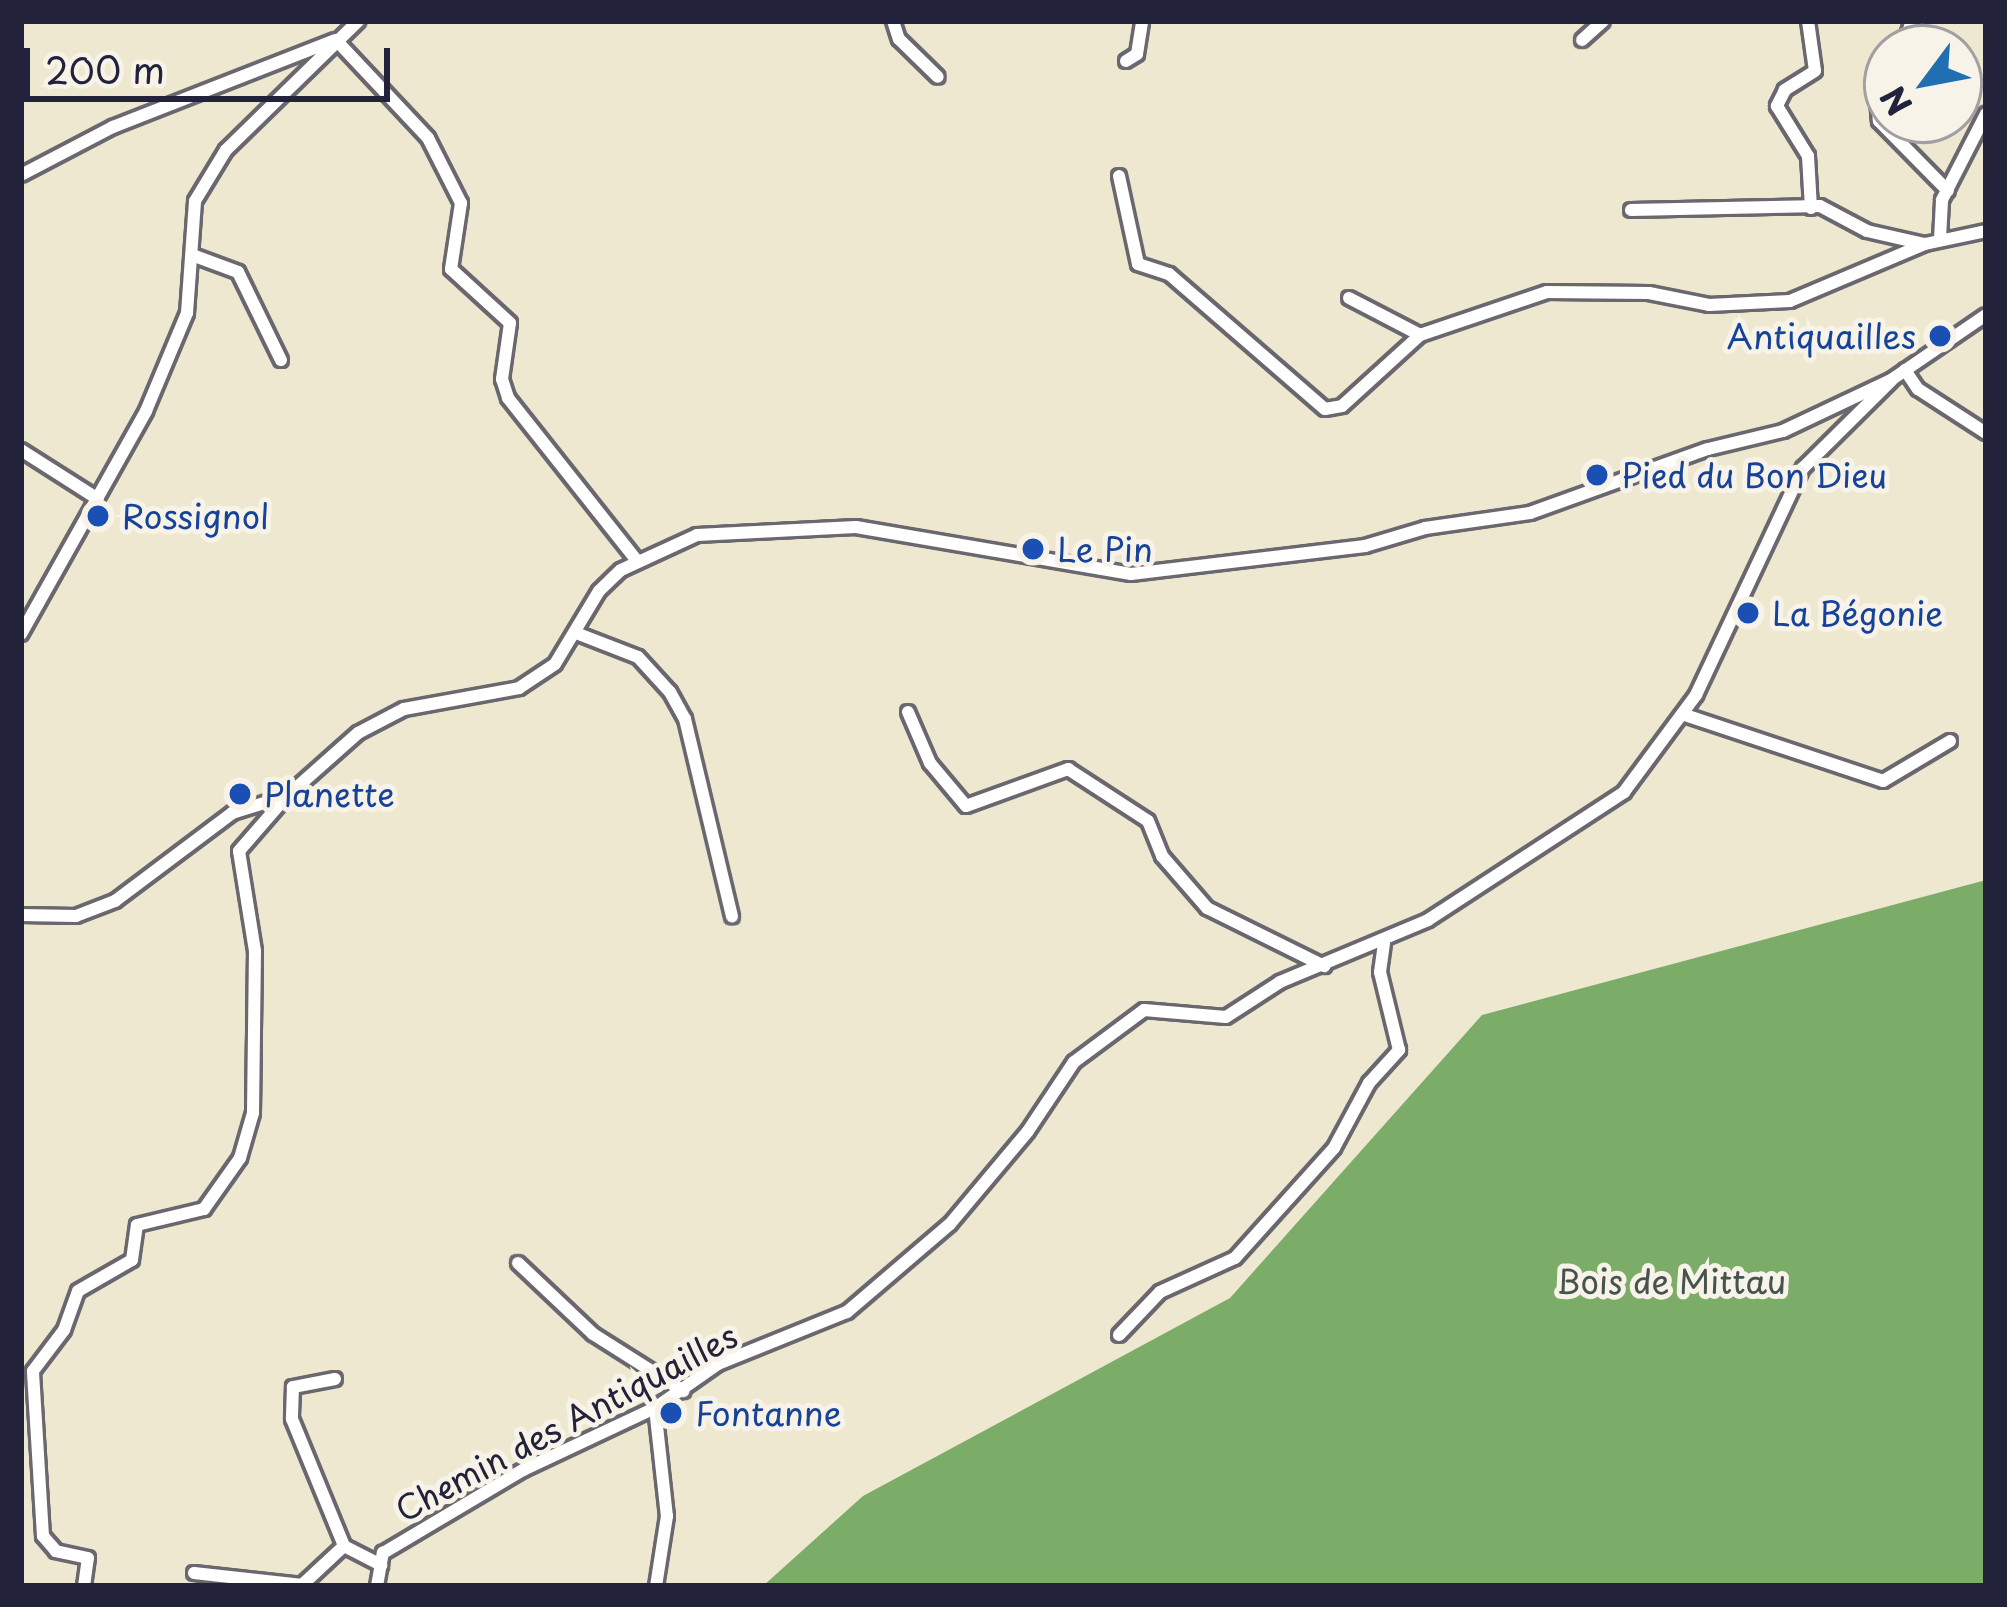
<!DOCTYPE html>
<meta charset="utf-8">
<style>
body{margin:0}
#map{position:relative;width:2007px;height:1607px;overflow:hidden;background:#efe8d0;font-family:"Playpen Sans",sans-serif}
div>[style]{position:absolute}
.forest>*{inset:0;background:#7bad68}
.roads{filter:drop-shadow(3px 0 #6a676f) drop-shadow(-3px 0 #6a676f) drop-shadow(0 3px #6a676f) drop-shadow(0 -3px #6a676f)}
.minor>*{height:12px;margin:-6px;padding:0 6px;transform-origin:6px;border-radius:6px;background:#fff}
.dots>*{width:33px;height:33px;translate:-50% -50%;box-sizing:border-box;border:6px solid #f7f3e8;border-radius:50%}
span{translate:-50% -50%;white-space:nowrap;text-align:center;line-height:1.15;-webkit-text-stroke:10px #f7f3e8;paint-order:stroke}
.transit-label{font-size:33px;color:#164399}
.right{translate:-100% -50%;text-align:right}
.left{translate:0 -50%;text-align:left}
.park-label{font-size:33px;color:#46544d}
.street-label{font-size:33px;color:#22223b}
.frame{position:absolute;inset:0;border:24px solid #22223b;pointer-events:none}
.north{position:absolute;left:1863px;top:24px;width:120px;height:120px;box-sizing:border-box;background:#f7f3e8;border:3px solid #a29fa3;border-radius:50%;rotate:238deg;font-size:33px;font-weight:700;line-height:48px;text-align:center;color:#22223b}
.north::after{content:'';display:block;margin:auto;width:42px;height:54px;background:#1f6fb2;clip-path:polygon(50% 0,100% 100%,50% 72%,0 100%)}
.scale{position:absolute;left:24px;top:48px;width:366px;height:54px;box-sizing:border-box;border:6px solid #22223b;border-top:0;padding-left:15px;font-size:36px;line-height:42px;white-space:nowrap;color:#22223b;-webkit-text-stroke:9px #f7f3e8;paint-order:stroke}
</style>
<div id="map">
<div class="forest">
<i style="clip-path:polygon(1986px 880px,1986px 1586px,763px 1586px,863px 1496px,1230px 1298px,1482px 1015px)"></i>
</div>
<div class="roads">
<div class="minor">
<i style="left:893px;top:21px;width:19px;rotate:72deg"></i>
<i style="left:899px;top:39px;width:54px;rotate:44.3deg"></i>
<i style="left:1808px;top:21px;width:50px;rotate:82deg"></i>
<i style="left:1815px;top:71px;width:36px;rotate:148deg"></i>
<i style="left:1785px;top:90px;width:18px;rotate:117deg"></i>
<i style="left:1777px;top:106px;width:59px;rotate:58.2deg"></i>
<i style="left:1808px;top:156px;width:52px;rotate:86.7deg"></i>
<i style="left:336px;top:40px;width:134px;rotate:46.8deg"></i>
<i style="left:428px;top:138px;width:73px;rotate:63.1deg"></i>
<i style="left:461px;top:203px;width:67px;rotate:98.6deg"></i>
<i style="left:451px;top:269px;width:80px;rotate:42.5deg"></i>
<i style="left:510px;top:323px;width:57px;rotate:98.1deg"></i>
<i style="left:502px;top:379px;width:20px;rotate:72deg"></i>
<i style="left:508px;top:398px;width:208px;rotate:51.6deg"></i>
<i style="left:1582px;top:40px;width:28px;rotate:-42deg"></i>
<i style="left:1903px;top:48px;width:28px;rotate:-72deg"></i>
<i style="left:1126px;top:61px;width:13px;rotate:-32deg"></i>
<i style="left:1137px;top:54px;width:33px;rotate:-81deg"></i>
<i style="left:1887px;top:81px;width:21px;rotate:118deg"></i>
<i style="left:1877px;top:100px;width:21px;rotate:85deg"></i>
<i style="left:1879px;top:121px;width:98px;rotate:45.4deg"></i>
<i style="left:21px;top:175px;width:104px;rotate:-27.6deg"></i>
<i style="left:113px;top:127px;width:238px;rotate:-21.4deg"></i>
<i style="left:1119px;top:176px;width:90px;rotate:77.8deg"></i>
<i style="left:1138px;top:264px;width:33px;rotate:18deg"></i>
<i style="left:1169px;top:274px;width:206px;rotate:40.9deg"></i>
<i style="left:1325px;top:409px;width:17px;rotate:-10deg"></i>
<i style="left:1342px;top:406px;width:105px;rotate:-42.3deg"></i>
<i style="left:1420px;top:335px;width:134px;rotate:-18.7deg"></i>
<i style="left:1547px;top:292px;width:102px;rotate:0.6deg"></i>
<i style="left:1649px;top:293px;width:61px;rotate:11.3deg"></i>
<i style="left:1709px;top:305px;width:81px;rotate:-2.8deg"></i>
<i style="left:1790px;top:301px;width:147px;rotate:-22.9deg"></i>
<i style="left:1925px;top:244px;width:62px;rotate:-12deg"></i>
<i style="left:1631px;top:210px;width:189px;rotate:-1.2deg"></i>
<i style="left:1820px;top:206px;width:53px;rotate:28deg"></i>
<i style="left:1867px;top:231px;width:58px;rotate:12.8deg"></i>
<i style="left:1940px;top:239px;width:39px;rotate:-87deg"></i>
<i style="left:1942px;top:200px;width:97px;rotate:-62.9deg"></i>
<i style="left:192px;top:255px;width:49px;rotate:20.3deg"></i>
<i style="left:238px;top:272px;width:98px;rotate:64deg"></i>
<i style="left:1349px;top:298px;width:80px;rotate:27.5deg"></i>
<i style="left:1905px;top:370px;width:23px;rotate:56deg"></i>
<i style="left:1918px;top:389px;width:81px;rotate:32.9deg"></i>
<i style="left:21px;top:450px;width:91px;rotate:32.5deg"></i>
<i style="left:576px;top:633px;width:66px;rotate:21.2deg"></i>
<i style="left:638px;top:657px;width:47px;rotate:47.6deg"></i>
<i style="left:670px;top:692px;width:31px;rotate:61deg"></i>
<i style="left:685px;top:719px;width:203px;rotate:76.6deg"></i>
<i style="left:21px;top:634px;width:256px;rotate:-60.7deg"></i>
<i style="left:146px;top:411px;width:106px;rotate:-67.3deg"></i>
<i style="left:187px;top:313px;width:112px;rotate:-85.9deg"></i>
<i style="left:195px;top:201px;width:60px;rotate:-58.7deg"></i>
<i style="left:226px;top:150px;width:185px;rotate:-44.3deg"></i>
<i style="left:908px;top:712px;width:56px;rotate:66.7deg"></i>
<i style="left:930px;top:763px;width:56px;rotate:50.1deg"></i>
<i style="left:966px;top:806px;width:109px;rotate:-19.9deg"></i>
<i style="left:1068px;top:769px;width:95px;rotate:33deg"></i>
<i style="left:1148px;top:821px;width:38px;rotate:68deg"></i>
<i style="left:1162px;top:856px;width:69px;rotate:49.1deg"></i>
<i style="left:1207px;top:908px;width:131px;rotate:26.4deg"></i>
<i style="left:1685px;top:715px;width:209px;rotate:18.4deg"></i>
<i style="left:1883px;top:781px;width:78px;rotate:-30.8deg"></i>
<i style="left:21px;top:915px;width:55px;rotate:1deg"></i>
<i style="left:76px;top:916px;width:42px;rotate:-21deg"></i>
<i style="left:115px;top:901px;width:146px;rotate:-36.9deg"></i>
<i style="left:232px;top:813px;width:58px;rotate:-17.2deg"></i>
<i style="left:287px;top:796px;width:95px;rotate:-41.6deg"></i>
<i style="left:358px;top:733px;width:52px;rotate:-27.6deg"></i>
<i style="left:404px;top:709px;width:117px;rotate:-10.3deg"></i>
<i style="left:519px;top:688px;width:43px;rotate:-33.7deg"></i>
<i style="left:555px;top:664px;width:85px;rotate:-58.9deg"></i>
<i style="left:599px;top:591px;width:30px;rotate:-44deg"></i>
<i style="left:621px;top:570px;width:84px;rotate:-24.7deg"></i>
<i style="left:697px;top:535px;width:159px;rotate:-2.9deg"></i>
<i style="left:856px;top:527px;width:279px;rotate:9.7deg"></i>
<i style="left:1131px;top:574px;width:236px;rotate:-6.8deg"></i>
<i style="left:1365px;top:546px;width:63px;rotate:-16.7deg"></i>
<i style="left:1425px;top:528px;width:106px;rotate:-8.1deg"></i>
<i style="left:1530px;top:513px;width:189px;rotate:-19.8deg"></i>
<i style="left:1708px;top:449px;width:77px;rotate:-13.5deg"></i>
<i style="left:1783px;top:431px;width:119px;rotate:-25.3deg"></i>
<i style="left:1891px;top:380px;width:115px;rotate:-34.4deg"></i>
<i style="left:518px;top:1263px;width:103px;rotate:43.4deg"></i>
<i style="left:593px;top:1334px;width:107px;rotate:32.3deg"></i>
<i style="left:1119px;top:1335px;width:59px;rotate:-46.4deg"></i>
<i style="left:1160px;top:1292px;width:82px;rotate:-24.4deg"></i>
<i style="left:1235px;top:1258px;width:148px;rotate:-48deg"></i>
<i style="left:1334px;top:1148px;width:74px;rotate:-61.7deg"></i>
<i style="left:1369px;top:1083px;width:45px;rotate:-47.7deg"></i>
<i style="left:1399px;top:1050px;width:80px;rotate:-103.7deg"></i>
<i style="left:1380px;top:972px;width:29px;rotate:-82deg"></i>
<i style="left:335px;top:1379px;width:43px;rotate:169.2deg"></i>
<i style="left:293px;top:1387px;width:32px;rotate:92deg"></i>
<i style="left:292px;top:1419px;width:137px;rotate:67.7deg"></i>
<i style="left:344px;top:1546px;width:42px;rotate:27.2deg"></i>
<i style="left:655px;top:1408px;width:109px;rotate:83.7deg"></i>
<i style="left:667px;top:1516px;width:71px;rotate:98.9deg"></i>
<i style="left:194px;top:1573px;width:109px;rotate:6.3deg"></i>
<i style="left:302px;top:1585px;width:57px;rotate:-42.9deg"></i>
<i style="left:84px;top:1586px;width:28px;rotate:-82deg"></i>
<i style="left:88px;top:1558px;width:33px;rotate:-168deg"></i>
<i style="left:56px;top:1551px;width:20px;rotate:-131deg"></i>
<i style="left:43px;top:1536px;width:165px;rotate:-93.5deg"></i>
<i style="left:33px;top:1371px;width:51px;rotate:-52.9deg"></i>
<i style="left:64px;top:1330px;width:41px;rotate:-70.3deg"></i>
<i style="left:78px;top:1291px;width:62px;rotate:-29.9deg"></i>
<i style="left:132px;top:1260px;width:35px;rotate:-82deg"></i>
<i style="left:137px;top:1225px;width:69px;rotate:-13.4deg"></i>
<i style="left:204px;top:1209px;width:62px;rotate:-54.8deg"></i>
<i style="left:240px;top:1158px;width:47px;rotate:-73.9deg"></i>
<i style="left:253px;top:1113px;width:162px;rotate:-89.3deg"></i>
<i style="left:255px;top:951px;width:101px;rotate:-99.1deg"></i>
<i style="left:239px;top:851px;width:72px;rotate:-49deg"></i>
<i style="left:377px;top:1586px;width:34px;rotate:-80deg"></i>
<i style="left:383px;top:1553px;width:163px;rotate:-30.7deg"></i>
<i style="left:523px;top:1470px;width:146px;rotate:-25.2deg"></i>
<i style="left:655px;top:1408px;width:77px;rotate:-34.9deg"></i>
<i style="left:718px;top:1364px;width:139px;rotate:-22deg"></i>
<i style="left:847px;top:1312px;width:135px;rotate:-40.5deg"></i>
<i style="left:950px;top:1224px;width:121px;rotate:-50deg"></i>
<i style="left:1028px;top:1131px;width:83px;rotate:-56.3deg"></i>
<i style="left:1074px;top:1062px;width:87px;rotate:-36.6deg"></i>
<i style="left:1144px;top:1010px;width:82px;rotate:4.9deg"></i>
<i style="left:1226px;top:1017px;width:64px;rotate:-32.9deg"></i>
<i style="left:1280px;top:982px;width:160px;rotate:-22.7deg"></i>
<i style="left:1428px;top:920px;width:234px;rotate:-33.1deg"></i>
<i style="left:1624px;top:792px;width:121px;rotate:-53.4deg"></i>
<i style="left:1696px;top:695px;width:251px;rotate:-64.8deg"></i>
<i style="left:1803px;top:468px;width:124px;rotate:-44.7deg"></i>
</div>
</div>
<div class="dots">
<i style="left:1940px;top:336px;background:#1a4fb4"></i>
<i style="left:1597px;top:475px;background:#1a4fb4"></i>
<i style="left:98px;top:516px;background:#1a4fb4"></i>
<i style="left:1033px;top:549px;background:#1a4fb4"></i>
<i style="left:1748px;top:613px;background:#1a4fb4"></i>
<i style="left:240px;top:794px;background:#1a4fb4"></i>
<i style="left:671px;top:1413px;background:#1a4fb4"></i>
</div>
<div class="transit-label">
<span class="right" style="left:1916px;top:336px">Antiquailles</span>
<span class="left" style="left:1621px;top:475px">Pied du Bon Dieu</span>
<span class="left" style="left:122px;top:516px">Rossignol</span>
<span class="left" style="left:1057px;top:549px">Le Pin</span>
<span class="left" style="left:1772px;top:613px">La Bégonie</span>
<span class="left" style="left:264px;top:794px">Planette</span>
<span class="left" style="left:695px;top:1413px">Fontanne</span>
</div>
<div class="park-label">
<span style="left:1671px;top:1281px">Bois de Mittau</span>
</div>
<div class="street-label">
<span style="left:566px;top:1422px;rotate:-28deg">Chemin des Antiquailles</span>
</div>
<div class="frame"></div>
<div class="north">N</div>
<div class="scale">200 m</div>
</div>
